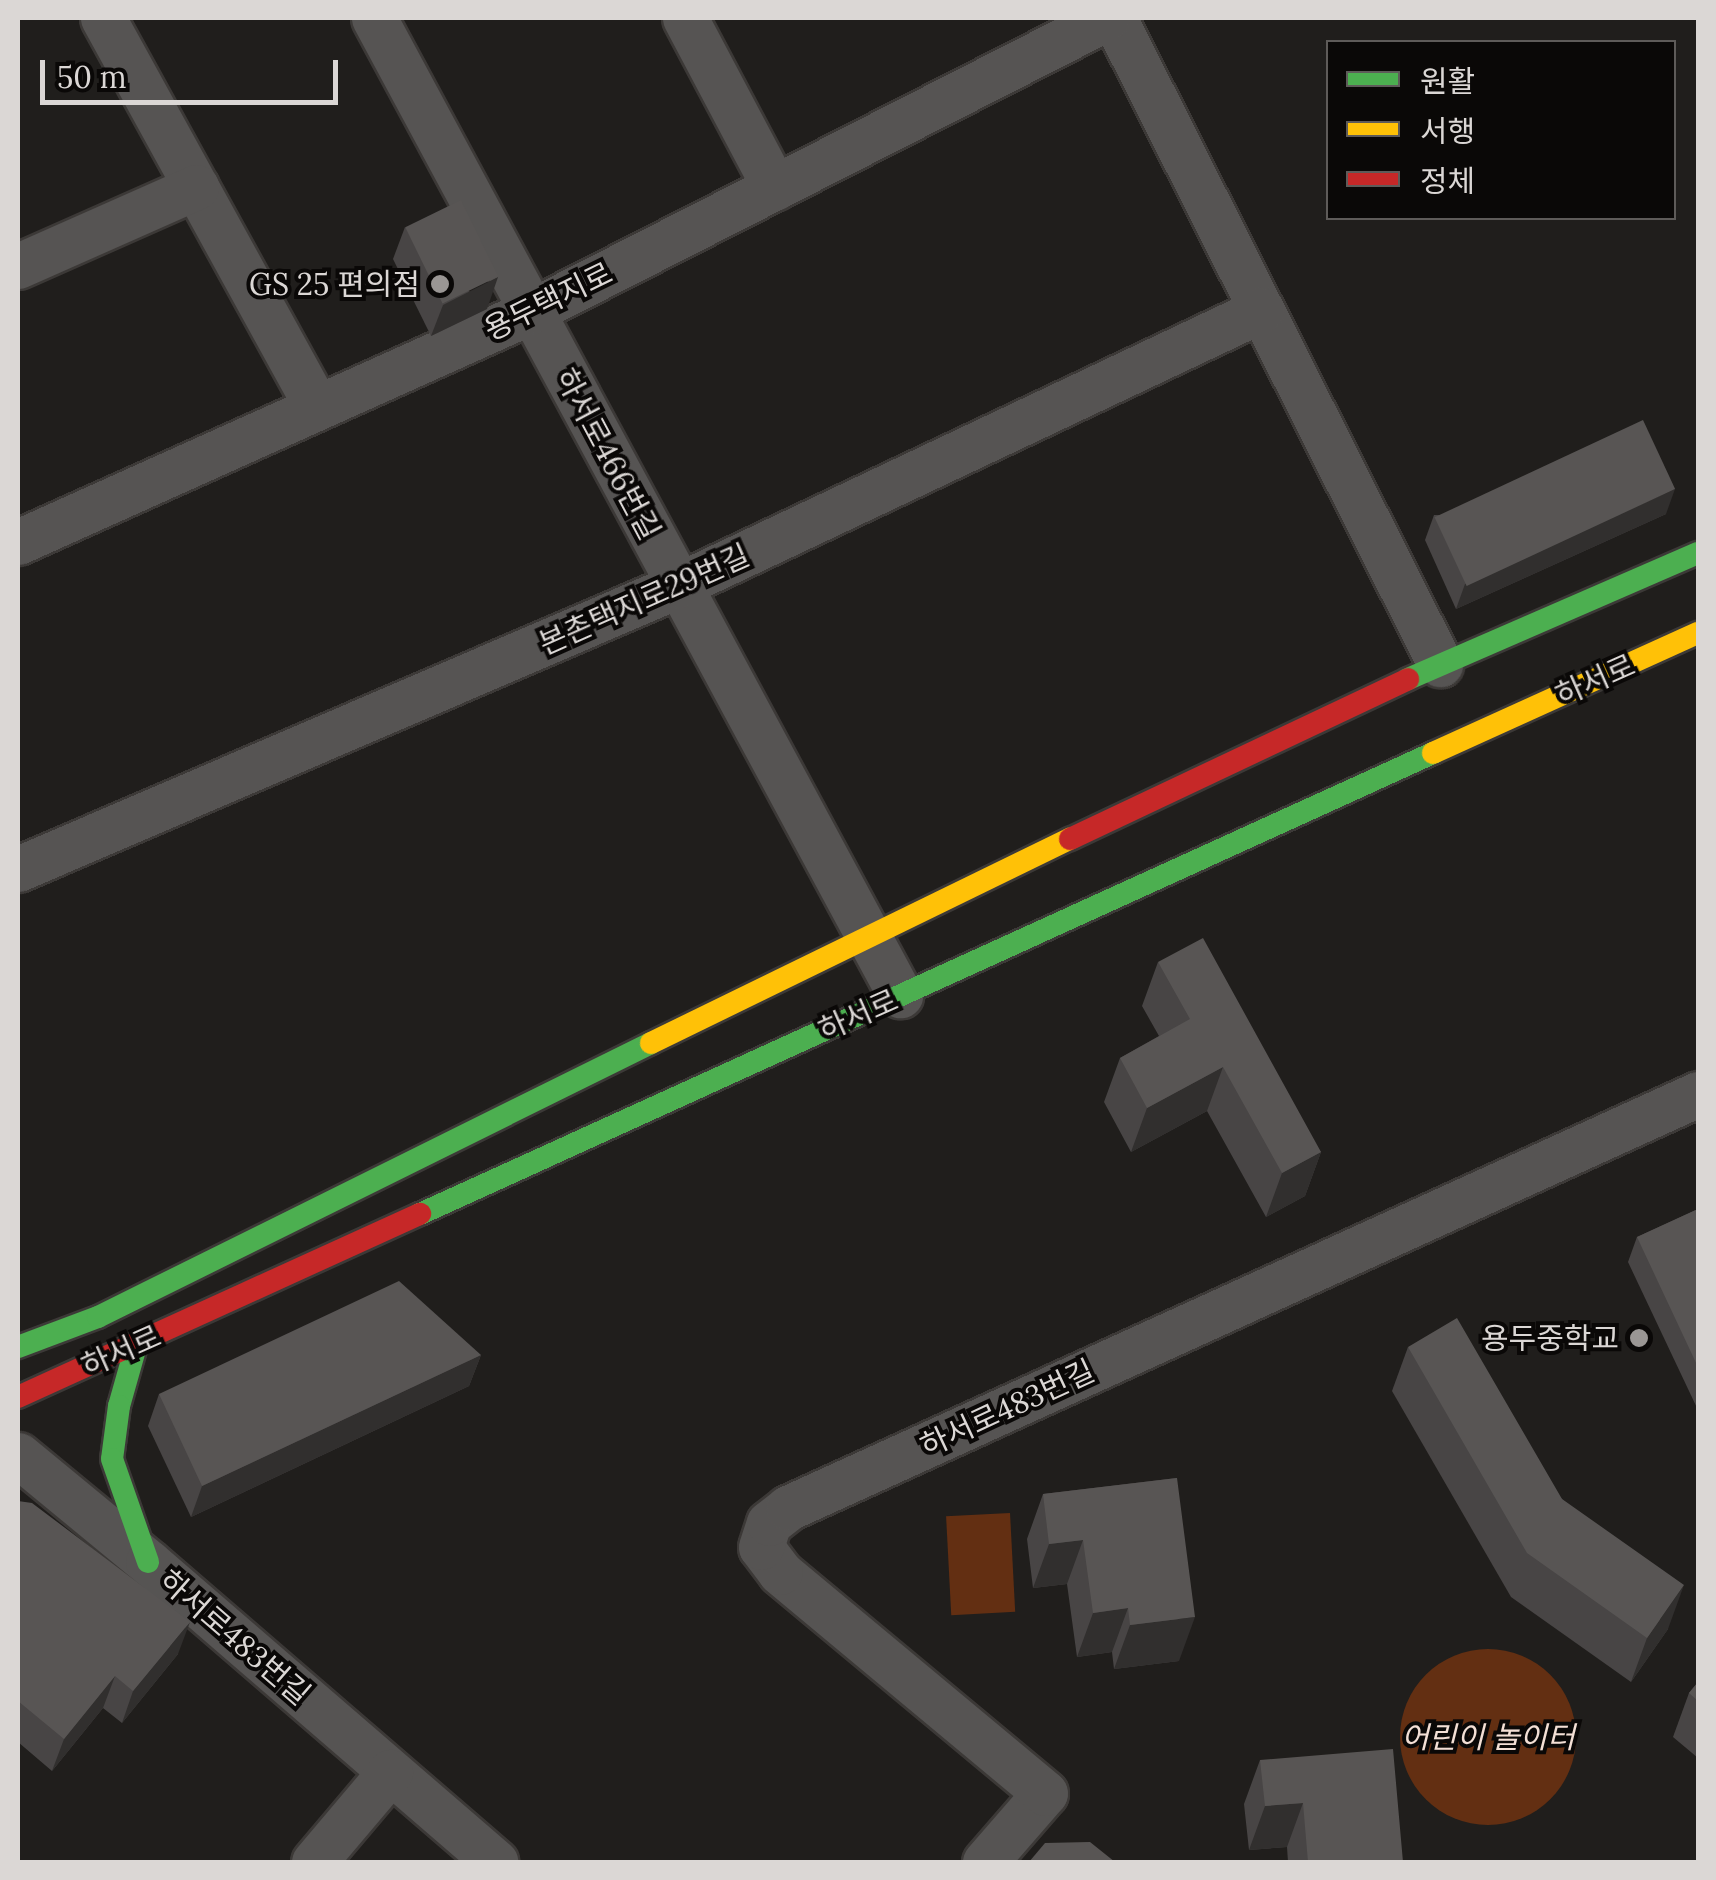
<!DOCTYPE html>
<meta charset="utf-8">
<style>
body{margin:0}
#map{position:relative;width:1716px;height:1880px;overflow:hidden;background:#201e1c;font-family:Lora,"Noto Sans KR",serif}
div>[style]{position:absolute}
.green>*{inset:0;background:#632f12;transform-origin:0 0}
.round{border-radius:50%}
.roads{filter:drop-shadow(2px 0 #3c3937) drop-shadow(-2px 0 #3c3937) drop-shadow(0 2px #3c3937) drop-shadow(0 -2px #3c3937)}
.street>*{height:45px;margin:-22.5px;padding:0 22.5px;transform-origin:22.5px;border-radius:22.5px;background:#565453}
.fast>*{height:22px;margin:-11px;padding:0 11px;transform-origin:11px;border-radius:11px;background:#4caf50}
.slow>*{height:22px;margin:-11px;padding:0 11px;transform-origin:11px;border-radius:11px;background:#ffc107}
.jam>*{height:22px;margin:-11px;padding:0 11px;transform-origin:11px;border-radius:11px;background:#c62828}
.wall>*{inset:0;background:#484545}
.shaded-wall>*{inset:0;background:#312f2e}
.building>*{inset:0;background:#585554;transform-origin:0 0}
.dots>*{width:28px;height:28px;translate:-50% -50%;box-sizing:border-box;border:5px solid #0a0807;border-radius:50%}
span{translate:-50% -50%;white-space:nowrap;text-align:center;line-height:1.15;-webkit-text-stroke:8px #0a0807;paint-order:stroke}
.poi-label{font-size:30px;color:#dbd7d5}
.right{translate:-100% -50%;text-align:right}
.street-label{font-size:30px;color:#dbd7d5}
.park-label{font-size:30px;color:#f3dfd5;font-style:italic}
.frame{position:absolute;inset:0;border:20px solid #dbd7d5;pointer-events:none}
.legend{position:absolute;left:1326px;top:40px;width:350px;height:180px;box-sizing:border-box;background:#0a0807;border:2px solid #5e5b59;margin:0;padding:12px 18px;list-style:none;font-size:30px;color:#dbd7d5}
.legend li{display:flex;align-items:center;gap:20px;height:50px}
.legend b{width:50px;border:2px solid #5e5b59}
.scale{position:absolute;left:40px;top:60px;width:298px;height:45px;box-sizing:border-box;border:5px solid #dbd7d5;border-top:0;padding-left:12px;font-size:30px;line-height:35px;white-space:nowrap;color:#dbd7d5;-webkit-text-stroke:8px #0a0807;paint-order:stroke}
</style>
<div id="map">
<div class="green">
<i style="left:1010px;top:1513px;width:99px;height:64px;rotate:87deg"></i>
<i class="round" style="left:1400px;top:1649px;width:176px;height:176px"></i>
</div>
<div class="roads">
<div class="street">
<i style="left:103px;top:18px;width:442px;rotate:61.2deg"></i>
<i style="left:374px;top:18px;width:1110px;rotate:61.7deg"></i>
<i style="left:685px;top:18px;width:192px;rotate:62.1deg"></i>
<i style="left:1114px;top:18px;width:724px;rotate:63.22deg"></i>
<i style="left:18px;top:266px;width:195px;rotate:-23.9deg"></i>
<i style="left:18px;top:542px;width:564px;rotate:-24.2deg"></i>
<i style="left:532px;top:311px;width:645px;rotate:-27deg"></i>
<i style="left:18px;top:869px;width:719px;rotate:-23.25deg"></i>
<i style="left:679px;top:585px;width:644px;rotate:-25.29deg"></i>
<i style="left:18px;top:1455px;width:168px;rotate:39.5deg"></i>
<i style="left:148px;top:1562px;width:459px;rotate:40.8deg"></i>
<i style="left:314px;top:1862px;width:118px;rotate:-49.8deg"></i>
<i style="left:985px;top:1862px;width:91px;rotate:-49deg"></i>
<i style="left:1045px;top:1793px;width:345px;rotate:-140.2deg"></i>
<i style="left:780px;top:1572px;width:31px;rotate:-127deg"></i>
<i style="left:761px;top:1547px;width:25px;rotate:-72deg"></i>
<i style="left:769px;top:1523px;width:24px;rotate:-38deg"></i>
<i style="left:788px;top:1508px;width:1000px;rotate:-24.46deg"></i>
</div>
<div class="fast">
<i style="left:1408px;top:679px;width:316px;rotate:-23.5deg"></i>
<i style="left:420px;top:1214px;width:1113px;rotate:-24.47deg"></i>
<i style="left:136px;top:1346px;width:62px;rotate:105.8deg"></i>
<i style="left:119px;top:1406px;width:53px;rotate:97.5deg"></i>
<i style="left:112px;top:1459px;width:109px;rotate:70.7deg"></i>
<i style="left:18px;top:1347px;width:85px;rotate:-20.6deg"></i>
<i style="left:98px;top:1317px;width:617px;rotate:-26.36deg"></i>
</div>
<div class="slow">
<i style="left:1433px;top:753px;width:291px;rotate:-24.4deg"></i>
<i style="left:651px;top:1043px;width:466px;rotate:-26deg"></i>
</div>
<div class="jam">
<i style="left:1070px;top:839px;width:374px;rotate:-25.3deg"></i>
<i style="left:18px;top:1397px;width:442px;rotate:-24.5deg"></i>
</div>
</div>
<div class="wall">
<i style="clip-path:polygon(405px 227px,487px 309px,431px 336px,393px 259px)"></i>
<i style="clip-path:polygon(1666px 514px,1456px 609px,1425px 540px,1434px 515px)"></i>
<i style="clip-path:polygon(1158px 962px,1321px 1152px,1305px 1196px,1266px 1217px,1207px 1111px,1131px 1152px,1104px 1102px,1120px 1058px,1159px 1036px,1142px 1006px)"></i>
<i style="clip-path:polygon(1698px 1209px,1698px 1410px,1628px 1262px,1637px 1237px)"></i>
<i style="clip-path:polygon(1408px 1347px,1562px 1499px,1668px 1629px,1631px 1682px,1511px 1597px,1392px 1391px)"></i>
<i style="clip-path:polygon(481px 1355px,469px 1386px,191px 1517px,148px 1426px,159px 1394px)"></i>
<i style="clip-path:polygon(1177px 1478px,1179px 1661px,1114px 1669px,1112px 1652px,1077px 1657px,1067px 1584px,1033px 1588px,1027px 1539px,1043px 1494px)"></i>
<i style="clip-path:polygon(18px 1501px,178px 1654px,122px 1723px,103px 1708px,52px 1771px,18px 1742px)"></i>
<i style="clip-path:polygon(1698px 1682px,1698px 1758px,1673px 1737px,1689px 1693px)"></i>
<i style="clip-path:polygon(1260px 1760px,1403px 1862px,1288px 1862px,1287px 1847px,1249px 1850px,1244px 1804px)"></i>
</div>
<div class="shaded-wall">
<i style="clip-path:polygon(498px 277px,487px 309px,431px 336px,443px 305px)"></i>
<i style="clip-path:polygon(1675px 489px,1666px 514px,1456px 609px,1465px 584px)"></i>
<i style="clip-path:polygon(1223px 1067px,1207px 1111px,1131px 1152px,1147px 1108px)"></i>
<i style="clip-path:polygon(1321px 1152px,1305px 1196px,1266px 1217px,1282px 1173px)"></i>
<i style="clip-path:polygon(481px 1355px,469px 1386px,191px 1517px,202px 1486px)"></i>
<i style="clip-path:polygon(1083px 1540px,1067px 1584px,1033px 1588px,1049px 1544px)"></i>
<i style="clip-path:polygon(1684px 1585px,1668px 1629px,1631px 1682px,1647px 1638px)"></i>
<i style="clip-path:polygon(1128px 1608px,1112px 1652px,1077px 1657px,1093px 1613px)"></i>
<i style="clip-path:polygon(1195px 1617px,1179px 1661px,1114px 1669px,1130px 1625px)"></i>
<i style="clip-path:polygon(190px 1622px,178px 1654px,122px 1723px,133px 1691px)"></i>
<i style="clip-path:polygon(115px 1676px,103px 1708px,52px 1771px,64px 1739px)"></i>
<i style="clip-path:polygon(1303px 1803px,1287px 1847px,1249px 1850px,1265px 1806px)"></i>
</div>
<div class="building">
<i style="left:461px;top:200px;width:85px;height:62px;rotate:64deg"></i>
<i style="left:1643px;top:420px;width:76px;height:230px;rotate:65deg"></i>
<i style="clip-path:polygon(1203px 938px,1321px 1152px,1282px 1173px,1223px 1067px,1147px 1108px,1120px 1058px,1190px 1019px,1158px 962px)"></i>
<i style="clip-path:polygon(1698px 1209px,1698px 1367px,1637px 1237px)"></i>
<i style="clip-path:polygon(399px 1281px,481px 1355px,202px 1486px,159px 1394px)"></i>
<i style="clip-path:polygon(1457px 1318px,1562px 1499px,1684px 1585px,1647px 1638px,1527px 1553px,1408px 1347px)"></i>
<i style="clip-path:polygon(1177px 1478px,1195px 1617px,1130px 1625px,1128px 1608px,1093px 1613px,1083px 1540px,1049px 1544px,1043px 1494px)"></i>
<i style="clip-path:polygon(18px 1501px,32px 1503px,190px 1622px,133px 1691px,115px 1676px,64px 1739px,18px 1701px)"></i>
<i style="clip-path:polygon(1698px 1682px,1698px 1701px,1689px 1693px)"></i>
<i style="clip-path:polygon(1393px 1749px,1403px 1862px,1308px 1862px,1303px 1803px,1265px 1806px,1260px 1760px)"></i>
<i style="clip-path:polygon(1090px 1842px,1115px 1862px,1029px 1862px,1045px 1843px)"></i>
</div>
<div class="dots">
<i style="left:440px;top:284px;background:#9a9694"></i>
<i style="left:1639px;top:1338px;background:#9a9694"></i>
</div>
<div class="poi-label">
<span class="right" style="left:420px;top:284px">GS 25 편의점</span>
<span class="right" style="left:1619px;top:1338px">용두중학교</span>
</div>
<div class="street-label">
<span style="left:548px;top:301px;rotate:-26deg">용두택지로</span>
<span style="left:608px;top:454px;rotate:62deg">하서로466번길</span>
<span style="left:644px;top:599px;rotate:-24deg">본촌택지로29번길</span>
<span style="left:1595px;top:680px;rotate:-24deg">하서로</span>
<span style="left:858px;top:1015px;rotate:-24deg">하서로</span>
<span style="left:121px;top:1351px;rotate:-24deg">하서로</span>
<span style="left:1007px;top:1408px;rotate:-25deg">하서로483번길</span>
<span style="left:235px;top:1637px;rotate:41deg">하서로483번길</span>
</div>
<div class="park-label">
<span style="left:1488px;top:1737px">어린이 놀이터</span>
</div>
<div class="frame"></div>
<ul class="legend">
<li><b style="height:12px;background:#4caf50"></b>원활</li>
<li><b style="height:12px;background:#ffc107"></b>서행</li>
<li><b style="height:12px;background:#c62828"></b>정체</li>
</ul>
<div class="scale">50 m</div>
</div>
